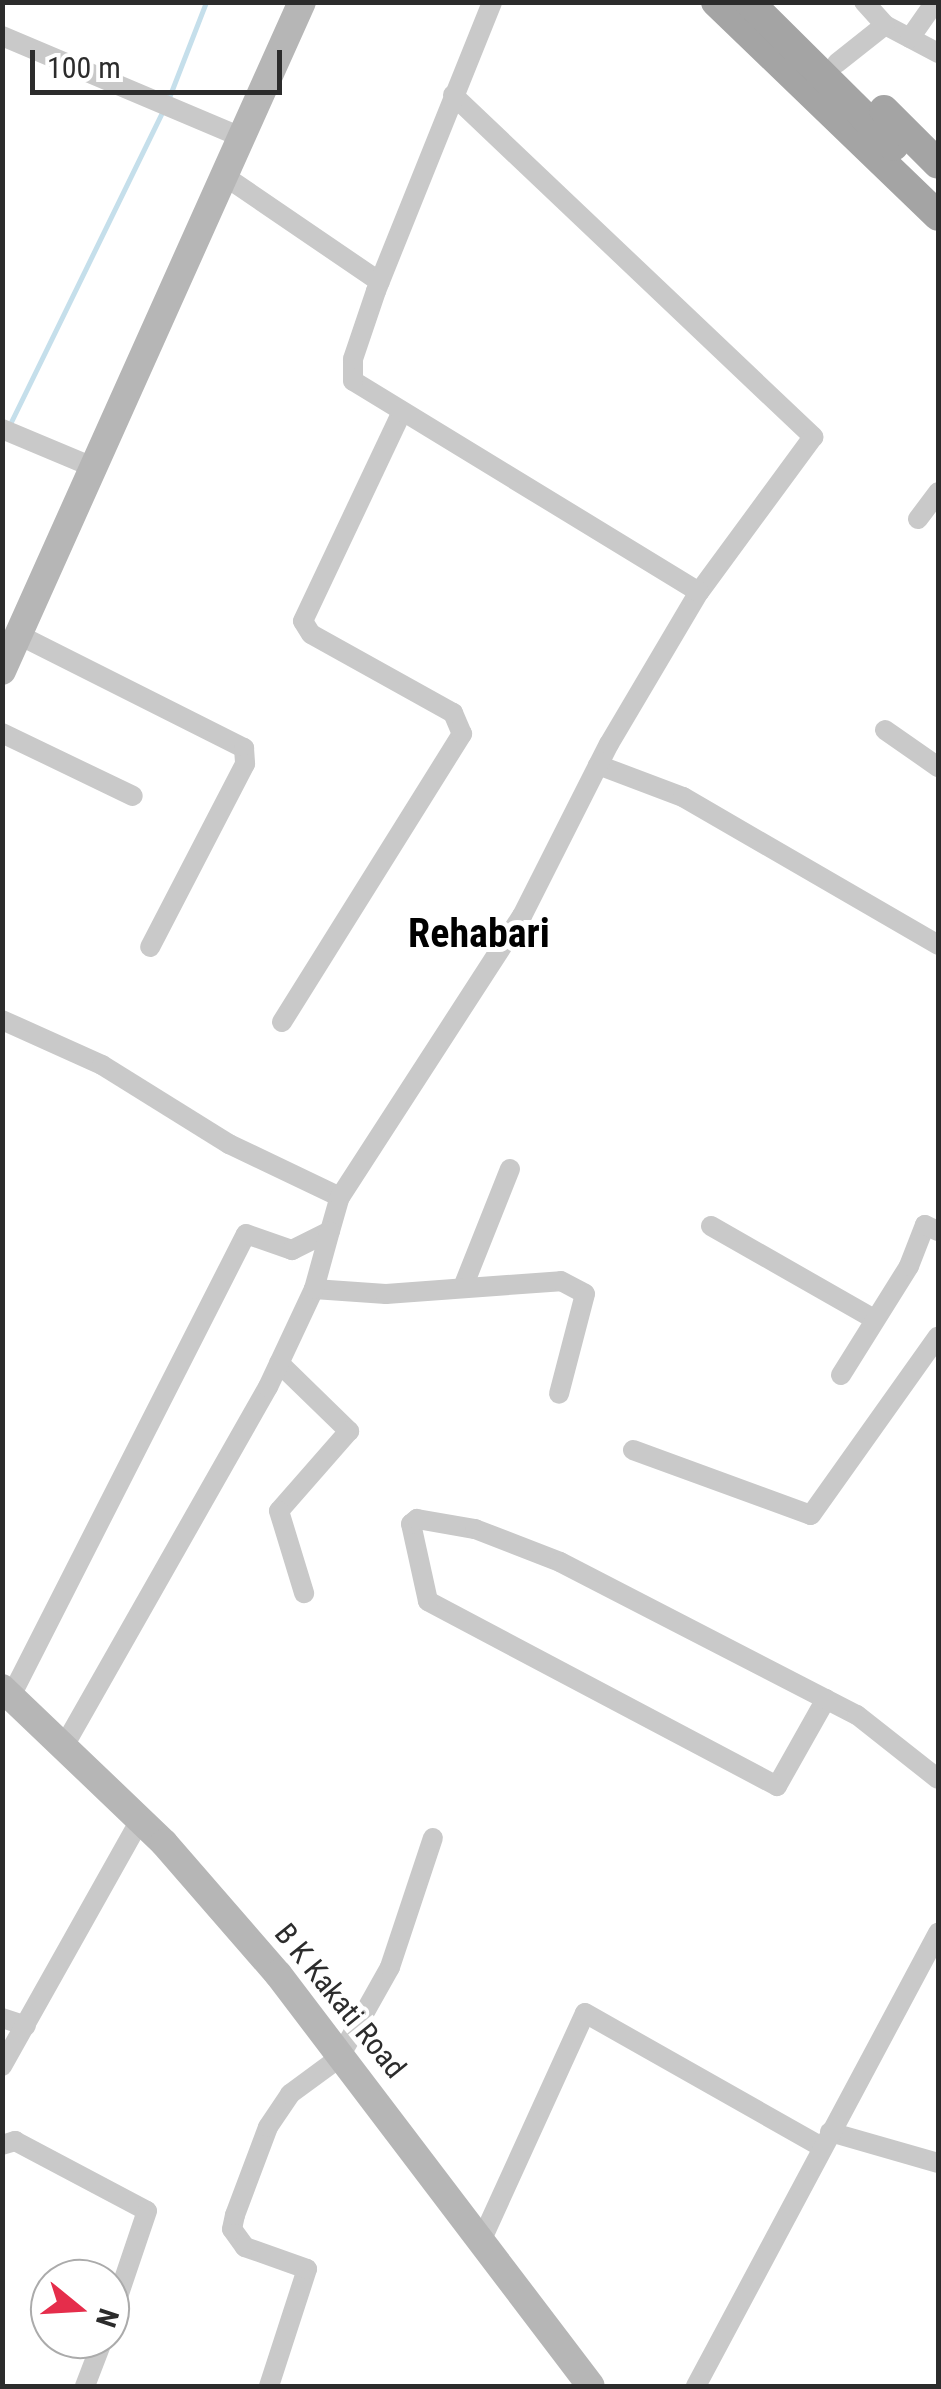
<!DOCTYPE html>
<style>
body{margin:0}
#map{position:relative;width:941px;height:2389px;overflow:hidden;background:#fff;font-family:"Roboto Condensed",sans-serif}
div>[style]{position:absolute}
.stream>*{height:5px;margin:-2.5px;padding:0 2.5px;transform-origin:2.5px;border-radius:2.5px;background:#c5dfeb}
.minor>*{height:20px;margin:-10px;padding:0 10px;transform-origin:10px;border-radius:10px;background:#c9c9c9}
.secondary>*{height:28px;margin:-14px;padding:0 14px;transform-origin:14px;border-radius:14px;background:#b6b6b6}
.primary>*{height:30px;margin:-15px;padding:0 15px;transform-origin:15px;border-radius:15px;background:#a4a4a4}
span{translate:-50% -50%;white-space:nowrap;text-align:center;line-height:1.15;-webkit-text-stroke:10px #fff;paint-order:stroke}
.street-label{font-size:30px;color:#2c2c2c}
.district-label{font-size:40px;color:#000;font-weight:700}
.frame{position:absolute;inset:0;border:5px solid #2c2c2c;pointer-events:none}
.north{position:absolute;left:30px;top:2259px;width:100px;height:100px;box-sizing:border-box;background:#fff;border:2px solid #ababab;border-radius:50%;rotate:108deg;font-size:28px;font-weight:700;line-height:40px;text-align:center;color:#2c2c2c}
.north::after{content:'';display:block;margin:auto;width:35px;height:45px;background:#e52d4b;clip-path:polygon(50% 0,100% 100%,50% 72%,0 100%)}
.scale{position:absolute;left:30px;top:50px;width:252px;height:45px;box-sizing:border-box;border:5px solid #2c2c2c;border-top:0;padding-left:12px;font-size:30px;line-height:35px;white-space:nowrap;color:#2c2c2c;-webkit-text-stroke:8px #fff;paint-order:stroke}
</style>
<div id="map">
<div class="stream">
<i style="left:168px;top:100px;width:105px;rotate:-68.8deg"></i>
<i style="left:8px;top:428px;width:354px;rotate:-64deg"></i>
</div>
<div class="minor">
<i style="left:885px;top:25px;width:60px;rotate:27.8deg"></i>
<i style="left:2px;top:36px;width:262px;rotate:22.9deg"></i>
<i style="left:910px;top:38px;width:44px;rotate:-55.2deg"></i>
<i style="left:837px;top:63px;width:61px;rotate:-38.4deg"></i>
<i style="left:885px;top:25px;width:31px;rotate:-132deg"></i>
<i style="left:453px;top:95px;width:497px;rotate:43.5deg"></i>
<i style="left:813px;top:437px;width:192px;rotate:126.3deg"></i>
<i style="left:226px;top:177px;width:186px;rotate:34.3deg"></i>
<i style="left:2px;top:429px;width:99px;rotate:22.7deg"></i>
<i style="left:918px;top:519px;width:34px;rotate:-53deg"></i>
<i style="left:19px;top:635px;width:252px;rotate:26.7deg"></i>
<i style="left:244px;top:748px;width:16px;rotate:86deg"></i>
<i style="left:245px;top:764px;width:206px;rotate:117.4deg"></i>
<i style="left:885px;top:730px;width:65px;rotate:34.9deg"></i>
<i style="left:2px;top:733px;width:145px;rotate:25.7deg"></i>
<i style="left:598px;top:765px;width:91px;rotate:20.6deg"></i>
<i style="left:683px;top:797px;width:295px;rotate:30.1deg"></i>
<i style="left:2px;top:1020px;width:110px;rotate:24.2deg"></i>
<i style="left:102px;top:1065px;width:150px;rotate:31.9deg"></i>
<i style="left:229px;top:1144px;width:123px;rotate:25.5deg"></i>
<i style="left:282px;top:1022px;width:340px;rotate:-58deg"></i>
<i style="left:462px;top:734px;width:23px;rotate:-113deg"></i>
<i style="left:453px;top:713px;width:162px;rotate:-150.9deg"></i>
<i style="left:311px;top:634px;width:15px;rotate:-122deg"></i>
<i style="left:303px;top:621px;width:229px;rotate:-64.7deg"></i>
<i style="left:711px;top:1226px;width:188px;rotate:29.7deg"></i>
<i style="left:463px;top:1287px;width:127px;rotate:-68.3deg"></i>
<i style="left:314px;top:1289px;width:72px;rotate:4deg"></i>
<i style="left:386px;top:1294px;width:175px;rotate:-4.2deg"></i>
<i style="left:561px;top:1281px;width:27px;rotate:28deg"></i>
<i style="left:585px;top:1294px;width:103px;rotate:104.6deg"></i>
<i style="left:279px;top:1363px;width:98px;rotate:44.2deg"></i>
<i style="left:349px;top:1431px;width:106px;rotate:131.2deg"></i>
<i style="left:279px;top:1511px;width:86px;rotate:73deg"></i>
<i style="left:841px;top:1375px;width:128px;rotate:-58deg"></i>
<i style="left:909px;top:1266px;width:44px;rotate:-68.7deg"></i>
<i style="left:925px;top:1225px;width:14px;rotate:25deg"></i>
<i style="left:633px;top:1450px;width:189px;rotate:20.1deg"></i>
<i style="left:811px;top:1515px;width:219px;rotate:-54.6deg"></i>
<i style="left:11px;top:1696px;width:518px;rotate:-63.04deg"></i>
<i style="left:246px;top:1234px;width:49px;rotate:19.2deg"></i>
<i style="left:292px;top:1250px;width:42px;rotate:-26.6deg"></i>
<i style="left:330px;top:1231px;width:35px;rotate:-74deg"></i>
<i style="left:340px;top:1197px;width:335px;rotate:-57.1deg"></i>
<i style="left:522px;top:916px;width:193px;rotate:-63.2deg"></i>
<i style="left:609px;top:744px;width:177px;rotate:-59.4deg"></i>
<i style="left:699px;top:592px;width:405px;rotate:-148.6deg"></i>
<i style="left:353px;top:381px;width:22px;rotate:-90deg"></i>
<i style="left:353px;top:359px;width:72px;rotate:-71.3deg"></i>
<i style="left:376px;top:291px;width:311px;rotate:-68.1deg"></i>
<i style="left:826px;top:1699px;width:100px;rotate:119.4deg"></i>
<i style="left:777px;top:1786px;width:395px;rotate:-152.1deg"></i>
<i style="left:428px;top:1601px;width:79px;rotate:-102.4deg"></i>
<i style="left:411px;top:1524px;width:8px;rotate:-40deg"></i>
<i style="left:417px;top:1519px;width:59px;rotate:9.8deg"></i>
<i style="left:475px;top:1529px;width:91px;rotate:21.2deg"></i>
<i style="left:560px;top:1562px;width:334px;rotate:27.3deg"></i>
<i style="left:857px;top:1715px;width:103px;rotate:38.3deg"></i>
<i style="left:64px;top:1746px;width:413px;rotate:-60.4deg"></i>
<i style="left:268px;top:1387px;width:108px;rotate:-64.9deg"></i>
<i style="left:314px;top:1289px;width:60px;rotate:-74.6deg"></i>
<i style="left:2px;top:2018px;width:25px;rotate:18deg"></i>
<i style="left:2px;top:2066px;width:282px;rotate:-60.7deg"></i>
<i style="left:830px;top:2132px;width:112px;rotate:16deg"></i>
<i style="left:2px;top:2145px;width:14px;rotate:-17deg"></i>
<i style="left:15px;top:2141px;width:149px;rotate:27.9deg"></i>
<i style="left:147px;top:2211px;width:115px;rotate:108.7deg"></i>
<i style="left:482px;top:2239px;width:248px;rotate:-65.5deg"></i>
<i style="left:585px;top:2013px;width:272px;rotate:29.5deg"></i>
<i style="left:85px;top:2386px;width:50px;rotate:-69deg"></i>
<i style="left:269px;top:2386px;width:123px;rotate:-72deg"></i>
<i style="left:307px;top:2269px;width:66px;rotate:-160.5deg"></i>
<i style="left:245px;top:2247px;width:22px;rotate:-126deg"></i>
<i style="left:232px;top:2229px;width:14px;rotate:-78deg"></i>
<i style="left:235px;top:2215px;width:94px;rotate:-69.4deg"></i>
<i style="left:268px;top:2127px;width:40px;rotate:-56deg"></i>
<i style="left:290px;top:2094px;width:61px;rotate:-36.3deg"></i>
<i style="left:339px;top:2058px;width:104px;rotate:-60.7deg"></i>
<i style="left:390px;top:1967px;width:136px;rotate:-71.6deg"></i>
<i style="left:696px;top:2386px;width:514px;rotate:-61.89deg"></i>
</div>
<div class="secondary">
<i style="left:2px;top:671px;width:733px;rotate:-65.85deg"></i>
<i style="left:2px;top:1688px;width:224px;rotate:43.7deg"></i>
<i style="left:164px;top:1843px;width:174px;rotate:49deg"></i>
<i style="left:278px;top:1974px;width:517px;rotate:52.78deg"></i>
</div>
<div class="primary">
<i style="left:716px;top:2px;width:308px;rotate:43.9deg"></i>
<i style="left:749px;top:2px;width:204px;rotate:44.8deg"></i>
<i style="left:884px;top:110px;width:76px;rotate:45deg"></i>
</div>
<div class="street-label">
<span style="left:340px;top:2001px;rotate:51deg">B K Kakati Road</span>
</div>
<div class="district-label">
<span style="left:479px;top:934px">Rehabari</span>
</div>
<div class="frame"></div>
<div class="north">N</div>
<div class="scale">100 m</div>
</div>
